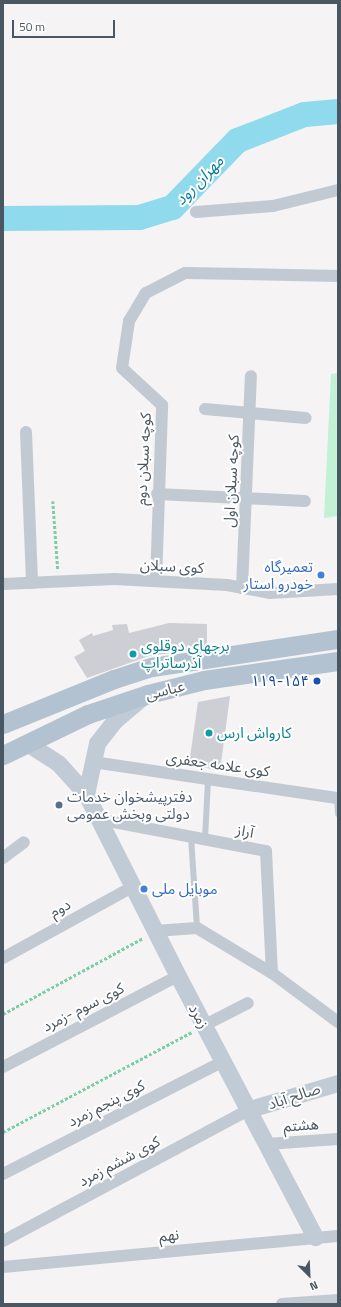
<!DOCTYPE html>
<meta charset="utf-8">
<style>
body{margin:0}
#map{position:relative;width:341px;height:1307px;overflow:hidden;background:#f5f3f3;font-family:"Titillium Web","Noto Sans Arabic",sans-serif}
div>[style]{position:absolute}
.green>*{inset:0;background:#c3f1d5}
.river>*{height:25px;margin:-12.5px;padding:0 12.5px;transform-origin:12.5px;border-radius:12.5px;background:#90daee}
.building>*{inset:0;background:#cdcfd5}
.path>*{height:2.5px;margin-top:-1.25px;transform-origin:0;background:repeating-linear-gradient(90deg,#7ad0a6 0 3px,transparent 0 5px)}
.lane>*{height:6px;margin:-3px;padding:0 3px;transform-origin:3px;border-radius:3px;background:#c1cad2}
.street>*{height:12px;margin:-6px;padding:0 6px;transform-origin:6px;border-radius:6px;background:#c1cad2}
.secondary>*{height:17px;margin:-8.5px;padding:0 8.5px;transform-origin:8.5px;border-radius:8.5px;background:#c1cbd6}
.primary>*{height:19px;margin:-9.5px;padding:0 9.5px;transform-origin:9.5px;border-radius:9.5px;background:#b3c2d1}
.dots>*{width:11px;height:11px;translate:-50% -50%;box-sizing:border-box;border:2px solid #fff;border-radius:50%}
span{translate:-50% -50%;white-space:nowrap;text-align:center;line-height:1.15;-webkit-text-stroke:4px #fff;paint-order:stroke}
.street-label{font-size:15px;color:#4a5661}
.shop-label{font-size:15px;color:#366cbe}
.right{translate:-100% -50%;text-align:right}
.left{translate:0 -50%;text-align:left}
.culture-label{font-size:15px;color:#0d838f}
.transit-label{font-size:15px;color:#164399}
.service-label{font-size:15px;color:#4e5e75}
.water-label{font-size:16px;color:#0c7c9b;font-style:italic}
.frame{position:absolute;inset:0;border:4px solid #4a5661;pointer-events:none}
.north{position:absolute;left:289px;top:1255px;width:40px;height:40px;-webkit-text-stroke:3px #fff;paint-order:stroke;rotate:156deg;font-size:11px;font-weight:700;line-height:16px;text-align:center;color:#4a5661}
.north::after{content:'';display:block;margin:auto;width:14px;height:18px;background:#4a5661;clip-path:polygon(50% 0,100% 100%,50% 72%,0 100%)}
.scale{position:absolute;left:12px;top:20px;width:103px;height:18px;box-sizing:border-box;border:2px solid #4a5661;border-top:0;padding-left:5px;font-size:12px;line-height:14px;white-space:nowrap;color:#4a5661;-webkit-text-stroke:3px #fff;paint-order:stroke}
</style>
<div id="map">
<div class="green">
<i style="clip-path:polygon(338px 373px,338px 516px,324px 518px,331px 374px)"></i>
</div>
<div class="river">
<i style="left:3px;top:218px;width:136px;rotate:-0.4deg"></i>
<i style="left:139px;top:217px;width:34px;rotate:-17deg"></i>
<i style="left:172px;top:207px;width:93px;rotate:-45.9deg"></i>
<i style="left:237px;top:140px;width:72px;rotate:-21.2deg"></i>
<i style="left:304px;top:114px;width:34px;rotate:-5deg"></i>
</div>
<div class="building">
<i style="clip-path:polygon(169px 623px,207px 624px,207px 648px,149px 656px,87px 678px,74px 657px,85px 651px,79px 640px,92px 633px,93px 636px,113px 630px,112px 625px,127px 624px,129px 633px)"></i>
<i style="clip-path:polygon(230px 696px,220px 771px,189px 764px,198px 702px)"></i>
</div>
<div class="path">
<i style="left:53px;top:501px;width:70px;rotate:85.9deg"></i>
<i style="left:3px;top:1014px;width:159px;rotate:-28.5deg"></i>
<i style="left:3px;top:1132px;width:214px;rotate:-27.9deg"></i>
</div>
<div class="lane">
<i style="left:337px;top:798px;width:16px;rotate:86deg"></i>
<i style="left:191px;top:837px;width:91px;rotate:86.2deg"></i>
<i style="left:205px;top:839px;width:60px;rotate:-87.1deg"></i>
</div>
<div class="street">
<i style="left:196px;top:212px;width:77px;rotate:-4.5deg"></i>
<i style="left:273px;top:206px;width:67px;rotate:-13.8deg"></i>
<i style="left:205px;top:409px;width:101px;rotate:5.1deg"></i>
<i style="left:26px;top:432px;width:151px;rotate:87.7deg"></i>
<i style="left:157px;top:494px;width:148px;rotate:2.7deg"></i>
<i style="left:156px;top:581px;width:176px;rotate:-88deg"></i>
<i style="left:162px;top:405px;width:54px;rotate:-137.2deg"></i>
<i style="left:122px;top:368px;width:48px;rotate:-81.5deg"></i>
<i style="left:129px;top:321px;width:33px;rotate:-59deg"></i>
<i style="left:146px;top:293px;width:44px;rotate:-27.1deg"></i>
<i style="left:185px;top:273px;width:153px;rotate:1.1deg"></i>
<i style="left:3px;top:584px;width:112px;rotate:-2.6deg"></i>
<i style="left:115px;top:579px;width:112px;rotate:3.1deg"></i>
<i style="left:227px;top:585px;width:44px;rotate:10.5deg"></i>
<i style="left:270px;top:593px;width:68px;rotate:-3.4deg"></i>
<i style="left:242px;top:588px;width:212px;rotate:-87.6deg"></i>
<i style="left:93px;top:762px;width:248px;rotate:8.4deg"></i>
<i style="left:98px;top:819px;width:171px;rotate:10.8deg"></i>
<i style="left:266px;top:851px;width:122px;rotate:87.2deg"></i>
<i style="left:3px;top:858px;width:26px;rotate:-37deg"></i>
<i style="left:155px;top:931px;width:42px;rotate:-4.1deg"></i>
<i style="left:197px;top:928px;width:87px;rotate:31deg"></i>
<i style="left:272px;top:973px;width:82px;rotate:36.6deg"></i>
<i style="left:3px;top:958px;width:147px;rotate:-28.8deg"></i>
<i style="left:205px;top:1025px;width:48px;rotate:-27.1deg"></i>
<i style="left:3px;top:1067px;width:197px;rotate:-27.5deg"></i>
<i style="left:267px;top:1144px;width:71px;rotate:-4deg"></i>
<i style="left:3px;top:1174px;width:248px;rotate:-27.1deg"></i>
<i style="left:3px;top:1241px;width:280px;rotate:-28.1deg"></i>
<i style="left:3px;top:1267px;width:336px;rotate:-5.3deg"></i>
<i style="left:282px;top:1304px;width:56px;rotate:-4.1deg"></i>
</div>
<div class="secondary">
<i style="left:27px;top:743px;width:38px;rotate:33deg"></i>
<i style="left:59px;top:764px;width:40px;rotate:48deg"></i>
<i style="left:86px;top:794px;width:204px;rotate:63.2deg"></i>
<i style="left:178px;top:976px;width:295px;rotate:62.3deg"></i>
<i style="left:86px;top:794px;width:52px;rotate:-77.8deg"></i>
<i style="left:97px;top:743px;width:28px;rotate:-52deg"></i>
<i style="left:114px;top:721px;width:38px;rotate:-40deg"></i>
<i style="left:250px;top:1109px;width:92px;rotate:-16.5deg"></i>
</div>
<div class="primary">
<i style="left:3px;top:724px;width:120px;rotate:-22.1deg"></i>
<i style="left:114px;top:679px;width:40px;rotate:-18deg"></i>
<i style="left:152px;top:667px;width:188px;rotate:-8.6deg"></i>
<i style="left:3px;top:755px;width:94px;rotate:-25.8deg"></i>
<i style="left:88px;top:714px;width:63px;rotate:-18.4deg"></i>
<i style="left:148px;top:694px;width:58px;rotate:-14deg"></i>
<i style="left:204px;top:680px;width:135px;rotate:-8.1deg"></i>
</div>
<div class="dots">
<i style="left:321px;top:575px;background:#3f7fe0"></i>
<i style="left:133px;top:654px;background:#0f9aa8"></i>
<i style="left:317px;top:681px;background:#1a4fb4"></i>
<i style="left:209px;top:733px;background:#0f9aa8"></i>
<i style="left:59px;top:805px;background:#5c6f8a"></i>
<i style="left:144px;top:889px;background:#3f7fe0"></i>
</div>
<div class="street-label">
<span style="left:143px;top:459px;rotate:-87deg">کوچه سبلان دوم</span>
<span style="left:231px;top:481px;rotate:-87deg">کوچه سبلان اول</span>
<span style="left:172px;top:566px;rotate:3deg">کوی سبلان</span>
<span style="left:165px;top:690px;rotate:-14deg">عباسى</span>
<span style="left:218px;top:764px;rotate:8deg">کوی علامه جعفری</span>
<span style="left:245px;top:831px;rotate:11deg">آراز</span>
<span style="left:60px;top:908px;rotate:-29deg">دوم</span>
<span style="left:83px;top:1007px;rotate:-27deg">کوی سوم -زمرد</span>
<span style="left:199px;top:1016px;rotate:61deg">زمرد</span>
<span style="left:294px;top:1096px;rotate:-18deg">صالح آباد</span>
<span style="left:106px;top:1103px;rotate:-27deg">کوی پنجم زمرد</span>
<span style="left:301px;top:1125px;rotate:-4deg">هشتم</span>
<span style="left:119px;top:1161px;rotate:-28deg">کوی ششم زمرد</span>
<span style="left:169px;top:1235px;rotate:-6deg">نهم</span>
</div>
<div class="shop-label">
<span class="right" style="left:313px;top:575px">تعمیرگاه<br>خودرو استار</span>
<span class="left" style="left:152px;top:889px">موبایل ملی</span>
</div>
<div class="culture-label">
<span class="left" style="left:141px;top:654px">برجهای دوقلوی<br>آذرساتراپ</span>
<span class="left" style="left:217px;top:733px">کارواش ارس</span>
</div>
<div class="transit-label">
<span class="right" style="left:309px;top:681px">۱۱۹-۱۵۴</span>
</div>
<div class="service-label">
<span class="left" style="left:67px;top:805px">دفترپیشخوان خدمات<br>دولتی وبخش عمومی</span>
</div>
<div class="water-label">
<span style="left:199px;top:180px;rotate:-46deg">مهران رود</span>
</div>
<div class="frame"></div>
<div class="north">N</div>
<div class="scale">50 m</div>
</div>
